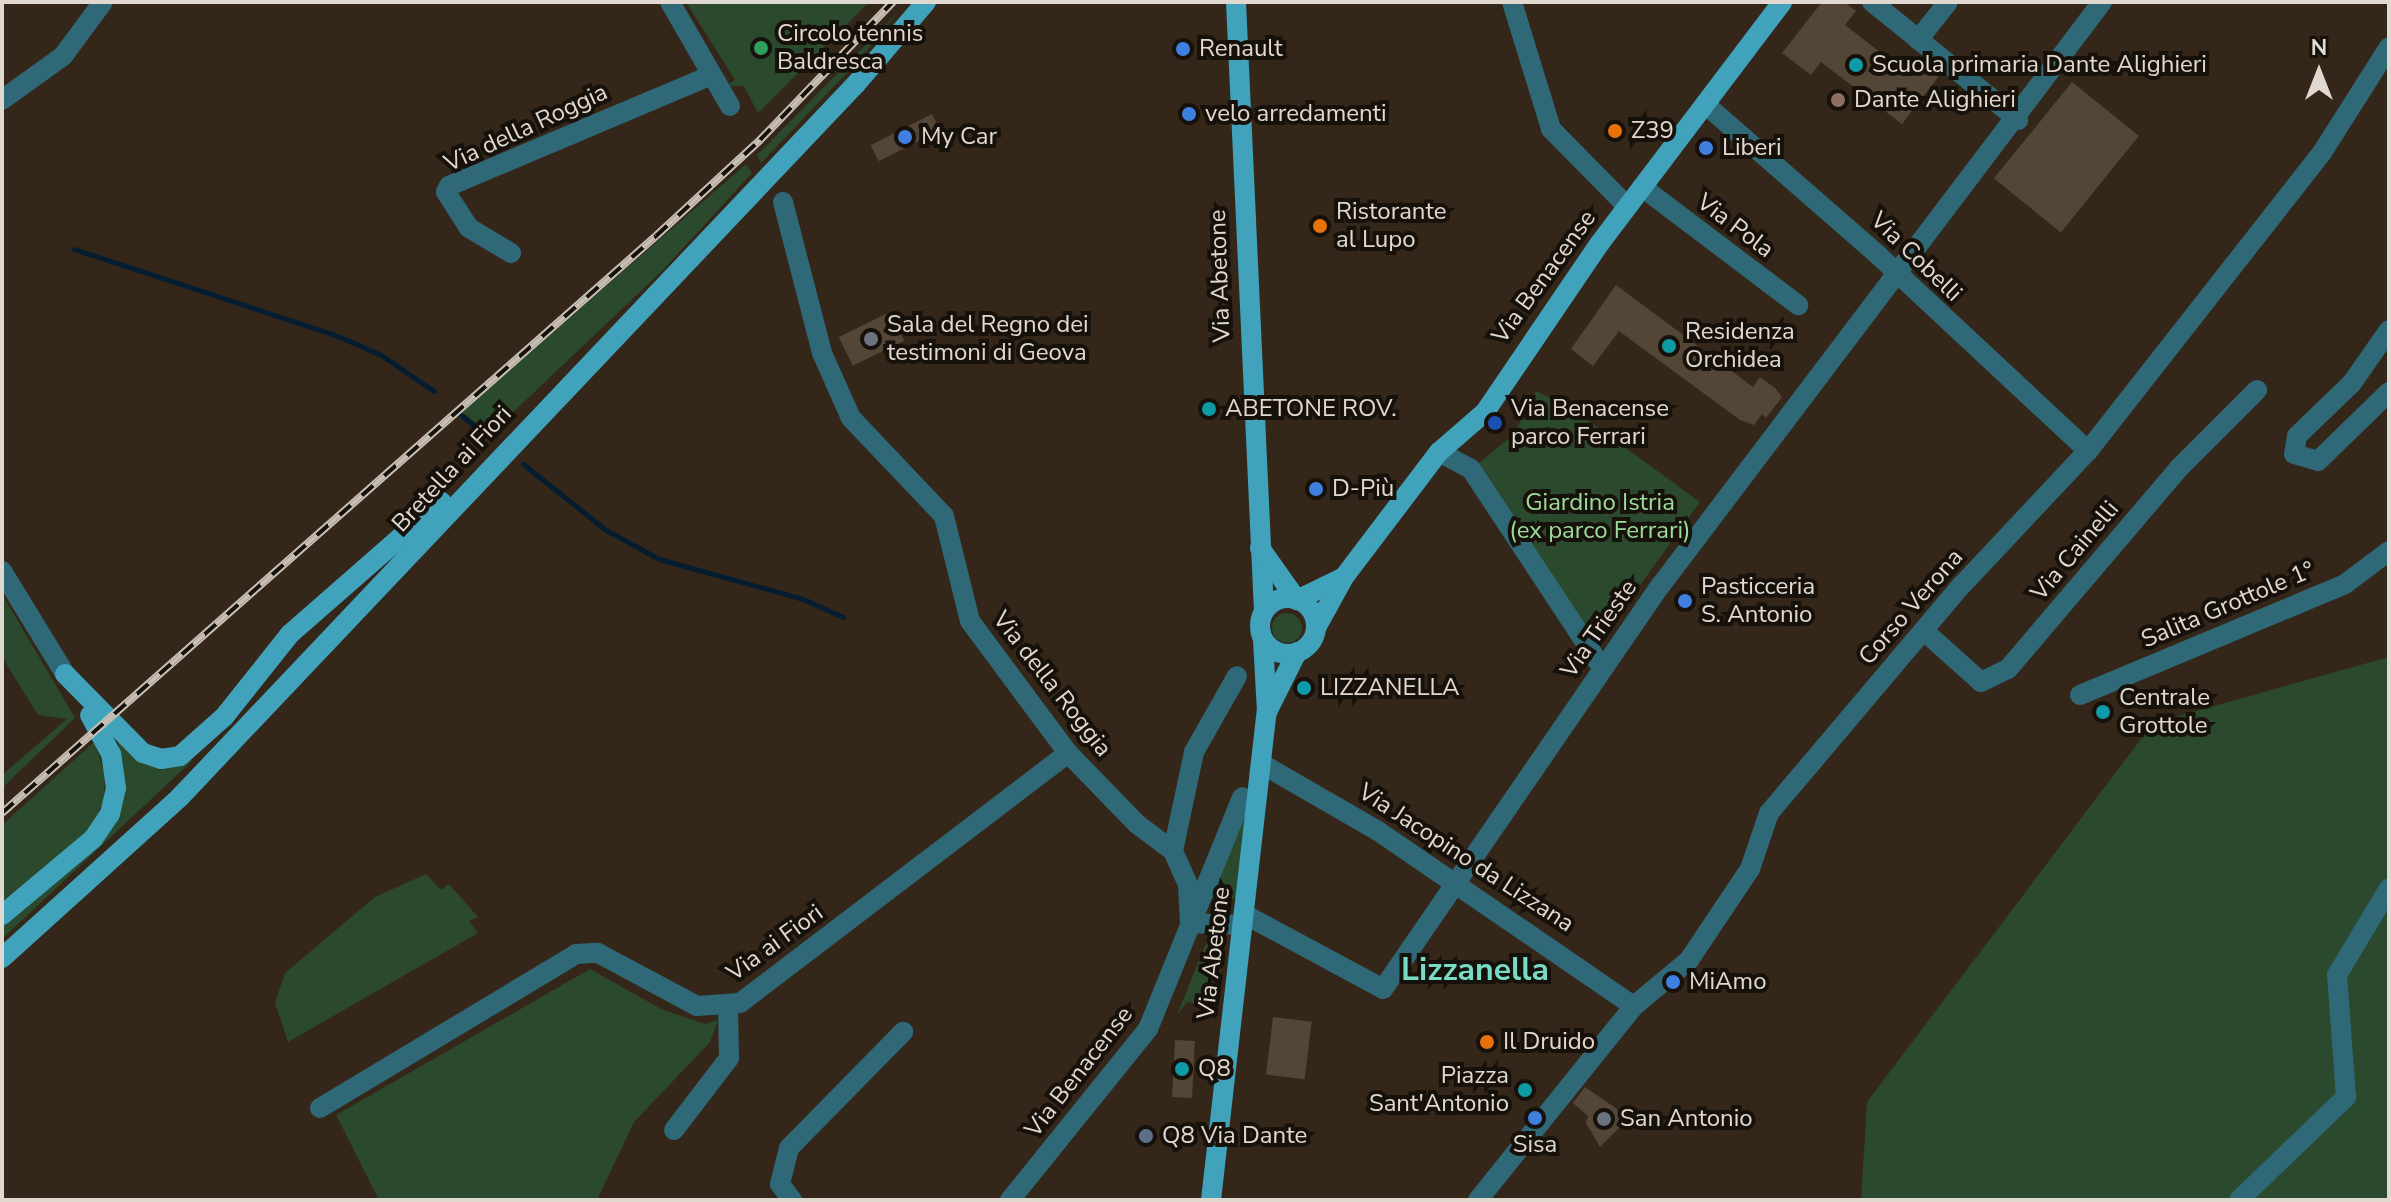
<!DOCTYPE html>
<meta charset="utf-8">
<style>
body{margin:0}
#map{position:relative;width:2391px;height:1202px;overflow:hidden;background:#342719;font-family:"Nunito Sans",sans-serif}
div>[style]{position:absolute}
.green>*{inset:0;background:#2b492c}
.round{border-radius:50%}
.stream>*{height:5px;margin:-2.5px;padding:0 2.5px;transform-origin:2.5px;border-radius:2.5px;background:#041d30}
.building>*{inset:0;background:#544637;transform-origin:0 0}
.minor>*{height:20px;margin:-10px;padding:0 10px;transform-origin:10px;border-radius:10px;background:#2f6877}
.major>*{height:20px;margin:-10px;padding:0 10px;transform-origin:10px;border-radius:10px;background:#40a2bb}
.major>.ring{margin:-10px;padding:0;box-sizing:content-box;background:none;border:20px solid #40a2bb;border-radius:50%}
.rail>*{height:8px;margin-top:-4px;transform-origin:0;background:repeating-linear-gradient(90deg,#17110b 0 15px,#c7beb4 0 30px);box-sizing:border-box;border-block:2px solid #c7beb4}
.dots>*{width:22px;height:22px;translate:-50% -50%;box-sizing:border-box;border:4px solid #17110b;border-radius:50%}
span{translate:-50% -50%;white-space:nowrap;text-align:center;line-height:1.15;-webkit-text-stroke:8px #17110b;paint-order:stroke}
.poi-label{font-size:24px;color:#e1d8cf}
.left{translate:0 -50%;text-align:left}
.right{translate:-100% -50%;text-align:right}
.street-label{font-size:24px;color:#e1d8cf}
.park-label{font-size:24px;color:#9bdc9a}
.district-label{font-size:32px;color:#77dbc6;font-weight:700}
.frame{position:absolute;inset:0;border:4px solid #e1d8cf;pointer-events:none}
.north{position:absolute;left:2279px;top:32px;width:80px;height:80px;-webkit-text-stroke:6px #17110b;paint-order:stroke;rotate:0deg;font-size:22px;font-weight:700;line-height:32px;text-align:center;color:#e1d8cf}
.north::after{content:'';display:block;margin:auto;width:28px;height:36px;background:#e1d8cf;clip-path:polygon(50% 0,100% 100%,50% 72%,0 100%)}
</style>
<div id="map">
<div class="green">
<i style="clip-path:polygon(686px 2px,869px 2px,758px 113px,744px 86px,725px 86px,735px 80px)"></i>
<i style="clip-path:polygon(899px 11px,860px 59px,761px 163px,757px 155px)"></i>
<i style="clip-path:polygon(746px 164px,752px 173px,662px 271px,490px 434px,462px 412px)"></i>
<i style="clip-path:polygon(1536px 391px,1572px 409px,1700px 502px,1597px 645px,1479px 463px,1514px 434px)"></i>
<i style="clip-path:polygon(2px 594px,75px 718px,2px 788px,2px 775px,67px 719px,38px 715px,2px 657px)"></i>
<i class="round" style="left:1272px;top:613px;width:30px;height:30px"></i>
<i style="clip-path:polygon(2389px 657px,2389px 1200px,1861px 1200px,1867px 1102px,2153px 723px)"></i>
<i style="clip-path:polygon(118px 741px,159px 770px,193px 760px,2px 939px,2px 925px,116px 821px,125px 795px)"></i>
<i style="clip-path:polygon(94px 742px,105px 773px,104px 800px,90px 831px,2px 901px,2px 825px)"></i>
<i style="clip-path:polygon(1247px 818px,1237px 895px,1224px 908px,1214px 907px,1226px 886px,1222px 883px,1211px 901px,1207px 891px,1232px 831px)"></i>
<i style="clip-path:polygon(426px 874px,441px 890px,449px 884px,478px 917px,469px 921px,478px 933px,288px 1042px,275px 1003px,285px 973px,375px 897px)"></i>
<i style="clip-path:polygon(1207px 941px,1224px 944px,1222px 965px,1209px 970px,1208px 982px,1216px 983px,1213px 1004px,1187px 1002px,1177px 1015px)"></i>
<i style="clip-path:polygon(590px 969px,661px 1009px,705px 1024px,718px 1020px,710px 1042px,634px 1122px,597px 1200px,379px 1200px,336px 1115px)"></i>
</div>
<div class="stream">
<i style="left:74px;top:249px;width:273px;rotate:18.2deg"></i>
<i style="left:333px;top:334px;width:52px;rotate:23.6deg"></i>
<i style="left:381px;top:355px;width:64px;rotate:34.2deg"></i>
<i style="left:461px;top:415px;width:32px;rotate:39deg"></i>
<i style="left:523px;top:464px;width:106px;rotate:38.5deg"></i>
<i style="left:606px;top:530px;width:60px;rotate:28.7deg"></i>
<i style="left:659px;top:559px;width:149px;rotate:15.5deg"></i>
<i style="left:803px;top:599px;width:44px;rotate:24.2deg"></i>
</div>
<div class="building">
<i style="clip-path:polygon(1822px 2px,1844px 2px,1856px 11px,1845px 25px,1907px 73px,1917px 59px,1939px 76px,1902px 124px,1821px 62px,1811px 75px,1782px 53px)"></i>
<i style="left:2072px;top:82px;width:86px;height:124px;rotate:39deg"></i>
<i style="left:932px;top:114px;width:18px;height:69px;rotate:63deg"></i>
<i style="clip-path:polygon(1616px 285px,1753px 387px,1760px 377px,1775px 388px,1782px 397px,1766px 418px,1762px 414px,1754px 425px,1740px 420px,1619px 331px,1593px 366px,1571px 349px)"></i>
<i style="left:890px;top:312px;width:32px;height:57px;rotate:64deg"></i>
<i style="left:1273px;top:1017px;width:39px;height:58px;rotate:7deg"></i>
<i style="left:1175px;top:1040px;width:20px;height:57px;rotate:3deg"></i>
<i style="clip-path:polygon(1585px 1087px,1617px 1109px,1622px 1125px,1600px 1147px,1586px 1123px,1588px 1116px,1573px 1103px)"></i>
</div>
<div class="minor">
<i style="left:670px;top:2px;width:120px;rotate:60deg"></i>
<i style="left:1512px;top:2px;width:133px;rotate:72.9deg"></i>
<i style="left:1551px;top:129px;width:108px;rotate:45.4deg"></i>
<i style="left:1872px;top:2px;width:188px;rotate:38.9deg"></i>
<i style="left:1918px;top:40px;width:48px;rotate:-51.7deg"></i>
<i style="left:2px;top:100px;width:75px;rotate:-35.8deg"></i>
<i style="left:63px;top:56px;width:67px;rotate:-53.5deg"></i>
<i style="left:1705px;top:104px;width:231px;rotate:41.1deg"></i>
<i style="left:1879px;top:256px;width:286px;rotate:43deg"></i>
<i style="left:1642px;top:187px;width:196px;rotate:37.1deg"></i>
<i style="left:783px;top:202px;width:156px;rotate:75.5deg"></i>
<i style="left:822px;top:353px;width:71px;rotate:66deg"></i>
<i style="left:851px;top:418px;width:135px;rotate:46.5deg"></i>
<i style="left:944px;top:516px;width:108px;rotate:76.1deg"></i>
<i style="left:970px;top:621px;width:91px;rotate:53.5deg"></i>
<i style="left:1024px;top:694px;width:74px;rotate:53.3deg"></i>
<i style="left:1068px;top:753px;width:99px;rotate:45.8deg"></i>
<i style="left:1137px;top:824px;width:45px;rotate:36.9deg"></i>
<i style="left:1173px;top:851px;width:37px;rotate:66deg"></i>
<i style="left:1188px;top:885px;width:38px;rotate:87deg"></i>
<i style="left:511px;top:253px;width:49px;rotate:-149.2deg"></i>
<i style="left:469px;top:228px;width:43px;rotate:-122.6deg"></i>
<i style="left:446px;top:192px;width:7px;rotate:-63deg"></i>
<i style="left:449px;top:186px;width:283px;rotate:-22.9deg"></i>
<i style="left:2389px;top:330px;width:65px;rotate:124.9deg"></i>
<i style="left:2352px;top:383px;width:76px;rotate:136.1deg"></i>
<i style="left:2297px;top:436px;width:18px;rotate:99deg"></i>
<i style="left:2294px;top:454px;width:25px;rotate:16deg"></i>
<i style="left:2318px;top:461px;width:99px;rotate:-44.2deg"></i>
<i style="left:1439px;top:452px;width:36px;rotate:28deg"></i>
<i style="left:1471px;top:469px;width:238px;rotate:56.6deg"></i>
<i style="left:2px;top:571px;width:121px;rotate:58.5deg"></i>
<i style="left:1924px;top:631px;width:76px;rotate:41.8deg"></i>
<i style="left:1981px;top:682px;width:30px;rotate:-26deg"></i>
<i style="left:2008px;top:669px;width:265px;rotate:-49.6deg"></i>
<i style="left:2180px;top:467px;width:109px;rotate:-45deg"></i>
<i style="left:2080px;top:695px;width:287px;rotate:-22.7deg"></i>
<i style="left:2345px;top:584px;width:55px;rotate:-36.9deg"></i>
<i style="left:1262px;top:764px;width:134px;rotate:30deg"></i>
<i style="left:1378px;top:831px;width:310px;rotate:34.4deg"></i>
<i style="left:1173px;top:851px;width:101px;rotate:-78deg"></i>
<i style="left:1194px;top:752px;width:87px;rotate:-60.5deg"></i>
<i style="left:1244px;top:914px;width:158px;rotate:28.3deg"></i>
<i style="left:1383px;top:989px;width:490px;rotate:-55.5deg"></i>
<i style="left:1661px;top:585px;width:731px;rotate:-52.89deg"></i>
<i style="left:1190px;top:923px;width:53px;rotate:2.2deg"></i>
<i style="left:320px;top:1108px;width:299px;rotate:-31deg"></i>
<i style="left:576px;top:954px;width:22px;rotate:-3deg"></i>
<i style="left:598px;top:953px;width:112px;rotate:28.2deg"></i>
<i style="left:697px;top:1006px;width:43px;rotate:-4deg"></i>
<i style="left:740px;top:1003px;width:412px;rotate:-37.3deg"></i>
<i style="left:674px;top:1130px;width:91px;rotate:-52.6deg"></i>
<i style="left:729px;top:1058px;width:51px;rotate:-91.1deg"></i>
<i style="left:792px;top:1200px;width:20px;rotate:-127deg"></i>
<i style="left:780px;top:1184px;width:37px;rotate:-76deg"></i>
<i style="left:789px;top:1148px;width:163px;rotate:-45.5deg"></i>
<i style="left:1010px;top:1200px;width:220px;rotate:-51.1deg"></i>
<i style="left:1148px;top:1029px;width:250px;rotate:-67.9deg"></i>
<i style="left:1478px;top:1200px;width:249px;rotate:-51.2deg"></i>
<i style="left:1634px;top:1006px;width:72px;rotate:-39.9deg"></i>
<i style="left:1689px;top:960px;width:110px;rotate:-56.2deg"></i>
<i style="left:1750px;top:869px;width:59px;rotate:-71.3deg"></i>
<i style="left:1769px;top:813px;width:299px;rotate:-49.8deg"></i>
<i style="left:1962px;top:585px;width:184px;rotate:-46.8deg"></i>
<i style="left:2088px;top:451px;width:381px;rotate:-51.9deg"></i>
<i style="left:2323px;top:151px;width:123px;rotate:-57.6deg"></i>
<i style="left:2239px;top:1200px;width:149px;rotate:-43.9deg"></i>
<i style="left:2346px;top:1097px;width:122px;rotate:-94.2deg"></i>
<i style="left:2337px;top:975px;width:101px;rotate:-59.1deg"></i>
</div>
<div class="major">
<i style="left:1236px;top:2px;width:610px;rotate:87.37deg"></i>
<i style="left:1260px;top:548px;width:64px;rotate:54.6deg"></i>
<i style="left:1297px;top:600px;width:52px;rotate:-26.1deg"></i>
<i class="ring" style="left:1260px;top:598px;width:36px;height:36px"></i>
<i style="left:1316px;top:628px;width:58px;rotate:-61.2deg"></i>
<i style="left:1344px;top:577px;width:157px;rotate:-52.8deg"></i>
<i style="left:1439px;top:452px;width:61px;rotate:-41deg"></i>
<i style="left:1485px;top:412px;width:204px;rotate:-55.8deg"></i>
<i style="left:1600px;top:243px;width:302px;rotate:-52.9deg"></i>
<i style="left:65px;top:674px;width:111px;rotate:45.4deg"></i>
<i style="left:143px;top:753px;width:19px;rotate:18deg"></i>
<i style="left:161px;top:759px;width:19px;rotate:-9deg"></i>
<i style="left:180px;top:756px;width:59px;rotate:-41.6deg"></i>
<i style="left:224px;top:717px;width:106px;rotate:-51.5deg"></i>
<i style="left:290px;top:634px;width:201px;rotate:-41.2deg"></i>
<i style="left:1267px;top:712px;width:67px;rotate:-63.4deg"></i>
<i style="left:2px;top:915px;width:119px;rotate:-39.9deg"></i>
<i style="left:93px;top:839px;width:30px;rotate:-56deg"></i>
<i style="left:110px;top:814px;width:27px;rotate:-77deg"></i>
<i style="left:116px;top:788px;width:34px;rotate:-98deg"></i>
<i style="left:111px;top:754px;width:44px;rotate:-118.3deg"></i>
<i style="left:2px;top:958px;width:240px;rotate:-42.1deg"></i>
<i style="left:180px;top:797px;width:983px;rotate:-46.53deg"></i>
<i style="left:856px;top:84px;width:108px;rotate:-49.5deg"></i>
<i style="left:1211px;top:1200px;width:491px;rotate:-83.5deg"></i>
<i style="left:1267px;top:712px;width:72px;rotate:-93.2deg"></i>
</div>
<div class="rail">
<i style="left:2px;top:813px;width:872px;rotate:-41.42deg"></i>
<i style="left:656px;top:236px;width:142px;rotate:-42.7deg"></i>
<i style="left:760px;top:140px;width:192px;rotate:-46.1deg"></i>
</div>
<div class="dots">
<i style="left:761px;top:48px;background:#2e9e5b"></i>
<i style="left:1183px;top:49px;background:#3f7fe0"></i>
<i style="left:1856px;top:65px;background:#0f9aa8"></i>
<i style="left:1838px;top:100px;background:#8d6e63"></i>
<i style="left:1189px;top:114px;background:#3f7fe0"></i>
<i style="left:1615px;top:131px;background:#e8710a"></i>
<i style="left:905px;top:137px;background:#3f7fe0"></i>
<i style="left:1706px;top:148px;background:#3f7fe0"></i>
<i style="left:1320px;top:226px;background:#e8710a"></i>
<i style="left:871px;top:339px;background:#6b7280"></i>
<i style="left:1669px;top:346px;background:#0f9aa8"></i>
<i style="left:1209px;top:409px;background:#0f9aa8"></i>
<i style="left:1495px;top:423px;background:#1a4fb4"></i>
<i style="left:1316px;top:489px;background:#3f7fe0"></i>
<i style="left:1685px;top:601px;background:#3f7fe0"></i>
<i style="left:1304px;top:688px;background:#0f9aa8"></i>
<i style="left:2103px;top:712px;background:#0f9aa8"></i>
<i style="left:1673px;top:982px;background:#3f7fe0"></i>
<i style="left:1487px;top:1042px;background:#e8710a"></i>
<i style="left:1182px;top:1069px;background:#0f9aa8"></i>
<i style="left:1525px;top:1090px;background:#0f9aa8"></i>
<i style="left:1535px;top:1118px;background:#3f7fe0"></i>
<i style="left:1604px;top:1119px;background:#6b7280"></i>
<i style="left:1146px;top:1136px;background:#5c6f8a"></i>
</div>
<div class="poi-label">
<span class="left" style="left:777px;top:48px">Circolo tennis<br>Baldresca</span>
<span class="left" style="left:1199px;top:49px">Renault</span>
<span class="left" style="left:1872px;top:65px">Scuola primaria Dante Alighieri</span>
<span class="left" style="left:1854px;top:100px">Dante Alighieri</span>
<span class="left" style="left:1205px;top:114px">velo arredamenti</span>
<span class="left" style="left:1631px;top:131px">Z39</span>
<span class="left" style="left:921px;top:137px">My Car</span>
<span class="left" style="left:1722px;top:148px">Liberi</span>
<span class="left" style="left:1336px;top:226px">Ristorante<br>al Lupo</span>
<span class="left" style="left:887px;top:339px">Sala del Regno dei<br>testimoni di Geova</span>
<span class="left" style="left:1685px;top:346px">Residenza<br>Orchidea</span>
<span class="left" style="left:1225px;top:409px">ABETONE ROV.</span>
<span class="left" style="left:1511px;top:423px">Via Benacense<br>parco Ferrari</span>
<span class="left" style="left:1332px;top:489px">D-Più</span>
<span class="left" style="left:1701px;top:601px">Pasticceria<br>S. Antonio</span>
<span class="left" style="left:1320px;top:688px">LIZZANELLA</span>
<span class="left" style="left:2119px;top:712px">Centrale<br>Grottole</span>
<span class="left" style="left:1689px;top:982px">MiAmo</span>
<span class="left" style="left:1503px;top:1042px">Il Druido</span>
<span class="left" style="left:1198px;top:1069px">Q8</span>
<span class="right" style="left:1509px;top:1090px">Piazza<br>Sant'Antonio</span>
<span class="left" style="left:1620px;top:1119px">San Antonio</span>
<span class="left" style="left:1162px;top:1136px">Q8 Via Dante</span>
<span style="left:1535px;top:1145px">Sisa</span>
</div>
<div class="street-label">
<span style="left:526px;top:128px;rotate:-25deg">Via della Roggia</span>
<span style="left:1735px;top:226px;rotate:37deg">Via Pola</span>
<span style="left:1916px;top:257px;rotate:44deg">Via Cobelli</span>
<span style="left:1220px;top:276px;rotate:-92deg">Via Abetone</span>
<span style="left:1544px;top:277px;rotate:-54deg">Via Benacense</span>
<span style="left:452px;top:469px;rotate:-47deg">Bretella ai Fiori</span>
<span style="left:2075px;top:551px;rotate:-50deg">Via Cainelli</span>
<span style="left:2228px;top:605px;rotate:-23deg">Salita Grottole 1°</span>
<span style="left:1911px;top:607px;rotate:-49deg">Corso Verona</span>
<span style="left:1599px;top:629px;rotate:-55deg">Via Trieste</span>
<span style="left:1052px;top:684px;rotate:52deg">Via della Roggia</span>
<span style="left:1466px;top:858px;rotate:33deg">Via Jacopino da Lizzana</span>
<span style="left:775px;top:943px;rotate:-36deg">Via ai Fiori</span>
<span style="left:1214px;top:953px;rotate:-83deg">Via Abetone</span>
<span style="left:1079px;top:1072px;rotate:-52deg">Via Benacense</span>
</div>
<div class="park-label">
<span style="left:1600px;top:517px">Giardino Istria<br>(ex parco Ferrari)</span>
</div>
<div class="district-label">
<span style="left:1475px;top:970px">Lizzanella</span>
</div>
<div class="frame"></div>
<div class="north">N</div>
</div>
